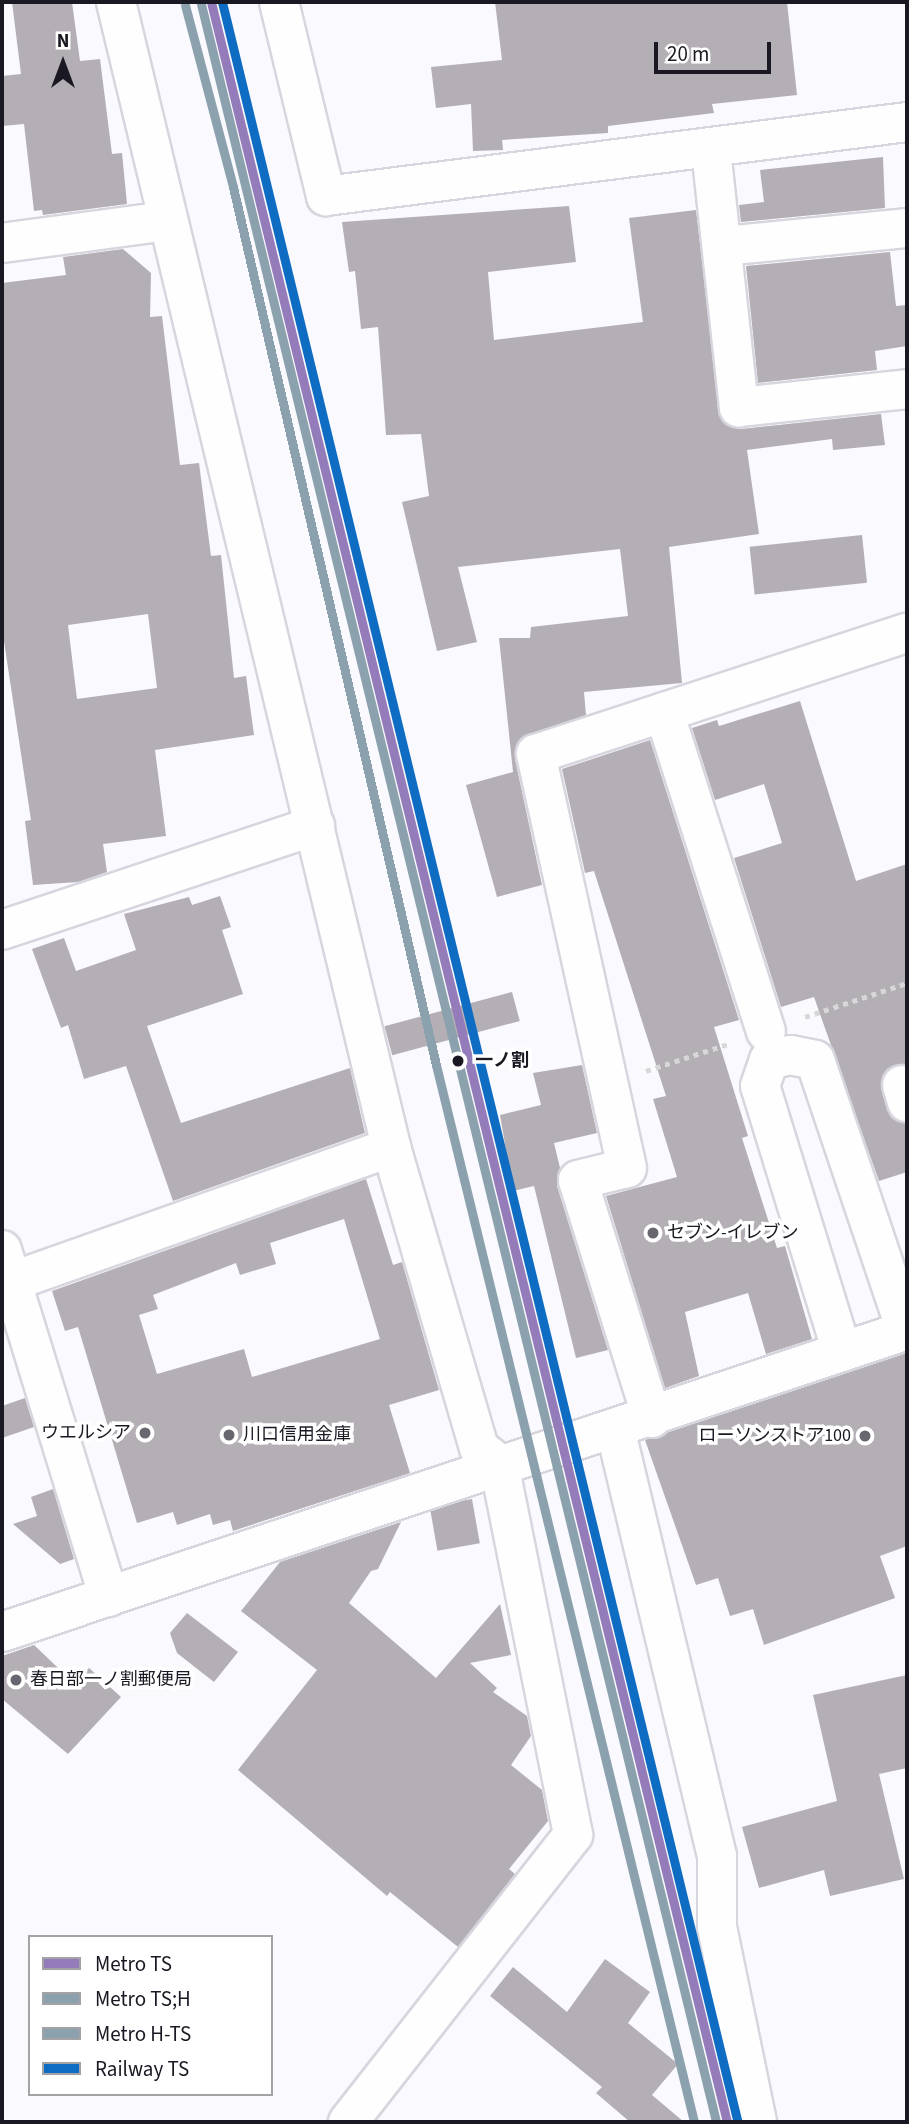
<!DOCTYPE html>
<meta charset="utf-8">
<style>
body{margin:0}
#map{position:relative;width:909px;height:2124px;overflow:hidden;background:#faf9fd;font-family:"Source Sans 3","Noto Sans JP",sans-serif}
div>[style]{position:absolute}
.building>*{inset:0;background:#b4afb5;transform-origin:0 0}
.path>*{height:4.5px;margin-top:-2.25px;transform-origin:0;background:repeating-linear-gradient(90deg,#d7d6d8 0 5px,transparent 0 10px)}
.roads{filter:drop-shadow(2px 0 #d7d5dd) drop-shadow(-2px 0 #d7d5dd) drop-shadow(0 2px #d7d5dd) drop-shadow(0 -2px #d7d5dd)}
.minor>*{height:38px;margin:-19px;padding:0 19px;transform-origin:19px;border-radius:19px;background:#fefeff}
.rail-1>*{height:9px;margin:-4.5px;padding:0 4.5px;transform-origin:4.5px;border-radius:4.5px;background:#0f6cc3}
.metro-1>*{height:9px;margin:-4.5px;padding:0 4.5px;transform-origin:4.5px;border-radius:4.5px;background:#937cb9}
.metro-2>*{height:9px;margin:-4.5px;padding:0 4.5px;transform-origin:4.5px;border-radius:4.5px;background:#8ba2ae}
.metro-3>*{height:9px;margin:-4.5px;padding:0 4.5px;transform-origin:4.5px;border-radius:4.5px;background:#8ba2ae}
.dots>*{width:19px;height:19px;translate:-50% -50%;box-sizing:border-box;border:4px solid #fff;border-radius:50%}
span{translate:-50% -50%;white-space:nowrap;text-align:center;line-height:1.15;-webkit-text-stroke:7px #fff;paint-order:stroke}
.stop-label{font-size:18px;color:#1a1822;font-weight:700}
.left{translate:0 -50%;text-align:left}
.poi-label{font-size:18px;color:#1a1822}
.right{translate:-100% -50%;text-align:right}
.frame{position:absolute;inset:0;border:4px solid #1a1822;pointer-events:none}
.legend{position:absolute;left:28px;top:1935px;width:245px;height:161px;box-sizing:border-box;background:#fff;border:2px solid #a3a3a7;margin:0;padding:9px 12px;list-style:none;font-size:21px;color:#1a1822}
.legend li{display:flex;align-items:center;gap:14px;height:35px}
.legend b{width:35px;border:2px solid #a3a3a7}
.north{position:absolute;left:28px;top:28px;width:70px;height:70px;-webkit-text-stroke:5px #fff;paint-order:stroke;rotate:0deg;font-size:19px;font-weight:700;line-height:28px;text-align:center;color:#1a1822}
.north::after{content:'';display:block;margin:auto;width:24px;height:32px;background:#1a1822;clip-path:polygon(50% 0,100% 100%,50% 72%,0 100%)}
.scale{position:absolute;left:654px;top:42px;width:117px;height:32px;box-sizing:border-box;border:4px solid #1a1822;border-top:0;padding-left:9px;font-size:21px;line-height:24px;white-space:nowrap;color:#1a1822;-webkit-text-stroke:5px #fff;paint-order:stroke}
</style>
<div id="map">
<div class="building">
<i style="clip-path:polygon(12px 2px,72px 2px,80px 61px,100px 59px,112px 154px,122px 153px,127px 204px,43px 215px,42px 210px,34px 211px,24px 124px,2px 126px,2px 76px,21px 74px)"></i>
<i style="clip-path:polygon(495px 2px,787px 2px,797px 95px,712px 104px,714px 113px,608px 126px,608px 133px,502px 140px,503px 150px,473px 151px,471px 104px,436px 108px,431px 67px,502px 60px)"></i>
<i style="clip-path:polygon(883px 157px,885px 208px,741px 222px,739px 205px,764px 202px,760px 170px)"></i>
<i style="clip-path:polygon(569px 206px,576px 262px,488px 272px,494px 340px,643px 322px,629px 218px,696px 210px,722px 420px,741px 429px,881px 414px,885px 445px,833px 450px,832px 439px,747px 450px,759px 534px,669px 547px,682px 683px,584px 692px,586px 715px,520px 739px,515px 759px,542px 885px,497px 897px,466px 785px,513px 772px,499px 638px,530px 638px,531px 627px,628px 616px,620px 549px,458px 567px,477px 642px,437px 651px,402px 502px,429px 496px,421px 434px,386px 435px,378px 327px,361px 329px,355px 271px,349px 272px,342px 222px)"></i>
<i style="clip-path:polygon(evenodd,123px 249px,151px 273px,150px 317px,162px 316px,180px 465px,199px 463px,211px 556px,221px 555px,234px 678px,246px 676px,254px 735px,155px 750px,166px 836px,103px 844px,107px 872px,78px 882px,33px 885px,25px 821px,31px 820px,2px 628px,2px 283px,66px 275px,63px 257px,123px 249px,148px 614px,157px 688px,77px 699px,68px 625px,148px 614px)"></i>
<i style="clip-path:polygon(890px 252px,896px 306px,907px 305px,907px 346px,875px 351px,877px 370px,758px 383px,746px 266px)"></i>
<i style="left:862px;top:535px;width:48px;height:113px;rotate:84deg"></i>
<i style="clip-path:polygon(800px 701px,856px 881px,907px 864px,907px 1064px,887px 1069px,881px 1081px,891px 1117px,907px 1123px,907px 1172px,879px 1181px,814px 997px,781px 1007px,734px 858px,782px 843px,764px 784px,715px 800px,692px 728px,717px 720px,719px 726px)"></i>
<i style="clip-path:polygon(650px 740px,739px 1020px,714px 1027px,748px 1136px,742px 1138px,777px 1248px,785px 1246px,812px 1339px,766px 1354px,748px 1293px,685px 1312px,699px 1376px,665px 1388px,606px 1196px,677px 1177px,653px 1099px,666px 1096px,594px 871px,585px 873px,562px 769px)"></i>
<i style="clip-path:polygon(220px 896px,231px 927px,222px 930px,243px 994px,147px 1026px,181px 1123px,350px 1068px,365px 1133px,173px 1201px,126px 1066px,84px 1079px,68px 1025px,61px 1028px,32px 949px,64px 938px,76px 971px,136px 950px,124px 914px,189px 897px,192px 905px)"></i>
<i style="left:512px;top:992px;width:30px;height:132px;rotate:75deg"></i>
<i style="clip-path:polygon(582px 1065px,597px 1133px,554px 1143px,560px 1168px,557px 1186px,608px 1350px,576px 1358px,534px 1186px,513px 1191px,500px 1115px,541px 1105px,533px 1073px)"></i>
<i style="clip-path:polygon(evenodd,366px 1179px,393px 1265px,402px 1262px,439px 1390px,389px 1405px,410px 1473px,233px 1531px,230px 1520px,213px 1525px,210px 1514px,177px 1525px,173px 1512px,137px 1523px,78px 1327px,65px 1331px,52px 1291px,366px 1179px,344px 1219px,380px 1339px,252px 1377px,244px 1349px,157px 1374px,139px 1315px,158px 1309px,153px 1295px,236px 1263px,240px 1275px,276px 1264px,270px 1243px,344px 1219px)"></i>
<i style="clip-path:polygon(907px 1353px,907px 1546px,880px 1556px,895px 1598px,764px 1645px,753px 1609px,730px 1616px,718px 1578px,696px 1585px,645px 1440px)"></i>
<i style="clip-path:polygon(25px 1398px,34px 1427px,2px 1438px,2px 1406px)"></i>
<i style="clip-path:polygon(53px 1489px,74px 1559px,60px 1564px,13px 1524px,37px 1516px,31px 1497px)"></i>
<i style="left:472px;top:1499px;width:45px;height:43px;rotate:80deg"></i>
<i style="clip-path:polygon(401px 1522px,378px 1569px,371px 1571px,349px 1603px,436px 1678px,500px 1604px,511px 1655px,470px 1663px,497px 1688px,493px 1692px,527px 1716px,531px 1736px,511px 1765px,542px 1790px,548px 1821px,509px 1869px,515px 1874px,458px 1947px,390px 1892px,387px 1896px,238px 1770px,317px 1670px,241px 1611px,280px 1562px)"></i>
<i style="clip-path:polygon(187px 1613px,238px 1652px,214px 1682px,177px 1653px,170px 1633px)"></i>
<i style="clip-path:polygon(34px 1645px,75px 1684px,89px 1668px,121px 1697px,68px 1754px,2px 1699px,2px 1656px)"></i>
<i style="clip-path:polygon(907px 1675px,907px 1768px,879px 1774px,904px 1879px,830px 1896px,824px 1870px,759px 1888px,742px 1827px,837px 1801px,813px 1695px)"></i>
<i style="clip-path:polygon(605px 1959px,650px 1992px,628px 2023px,678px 2064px,652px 2095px,684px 2122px,630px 2122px,596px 2093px,602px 2087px,490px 1996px,513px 1967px,567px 2012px)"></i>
</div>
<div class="path">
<i style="left:805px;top:1017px;width:108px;rotate:-18.4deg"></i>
<i style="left:646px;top:1071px;width:89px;rotate:-18.2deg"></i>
</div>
<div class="roads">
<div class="minor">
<i style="left:116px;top:2px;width:1178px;rotate:76.49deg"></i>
<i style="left:391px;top:1147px;width:314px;rotate:73.7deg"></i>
<i style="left:479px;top:1448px;width:26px;rotate:39deg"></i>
<i style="left:499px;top:1464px;width:378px;rotate:78.7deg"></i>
<i style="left:573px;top:1835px;width:365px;rotate:128.1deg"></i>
<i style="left:279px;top:2px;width:200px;rotate:76.4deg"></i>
<i style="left:326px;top:196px;width:586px;rotate:-7.26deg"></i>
<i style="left:711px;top:150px;width:259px;rotate:83.8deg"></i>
<i style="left:739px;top:407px;width:169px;rotate:-6.1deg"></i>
<i style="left:2px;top:243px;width:165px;rotate:-7.6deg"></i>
<i style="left:724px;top:246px;width:184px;rotate:-5.6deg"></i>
<i style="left:664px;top:712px;width:335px;rotate:72.3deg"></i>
<i style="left:2px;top:930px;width:330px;rotate:-18.4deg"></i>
<i style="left:902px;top:1085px;width:18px;rotate:74deg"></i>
<i style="left:2px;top:1250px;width:363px;rotate:72.9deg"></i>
<i style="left:2px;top:1285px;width:413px;rotate:-19.5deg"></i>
<i style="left:842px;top:1352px;width:278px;rotate:-107.1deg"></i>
<i style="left:760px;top:1086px;width:28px;rotate:-71deg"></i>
<i style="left:769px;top:1060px;width:22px;rotate:-13deg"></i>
<i style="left:790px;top:1055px;width:25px;rotate:11deg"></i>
<i style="left:815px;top:1060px;width:286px;rotate:71.4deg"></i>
<i style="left:652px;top:1418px;width:249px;rotate:-107.3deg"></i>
<i style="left:578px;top:1180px;width:50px;rotate:-13.8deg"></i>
<i style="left:627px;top:1168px;width:424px;rotate:-102.4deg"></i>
<i style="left:536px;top:754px;width:390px;rotate:-18.1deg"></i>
<i style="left:615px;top:1428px;width:440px;rotate:76.6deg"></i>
<i style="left:717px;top:1856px;width:71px;rotate:90deg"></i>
<i style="left:717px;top:1927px;width:199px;rotate:78.4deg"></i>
<i style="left:2px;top:1632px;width:954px;rotate:-18.45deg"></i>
</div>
</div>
<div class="rail-1">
<i style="left:222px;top:2px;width:2180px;rotate:76.33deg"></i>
</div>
<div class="metro-1">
<i style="left:211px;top:2px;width:2182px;rotate:76.32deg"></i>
</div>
<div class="metro-2">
<i style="left:201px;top:4px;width:2180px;rotate:76.33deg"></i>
</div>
<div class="metro-3">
<i style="left:185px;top:5px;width:188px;rotate:75.2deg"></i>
<i style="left:233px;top:187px;width:901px;rotate:76.98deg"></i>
<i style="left:436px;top:1065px;width:1088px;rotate:76.28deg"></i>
</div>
<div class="dots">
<i style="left:458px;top:1061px;background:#1a1822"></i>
<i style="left:653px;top:1233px;background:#68676f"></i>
<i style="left:145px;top:1433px;background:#68676f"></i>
<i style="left:229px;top:1435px;background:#68676f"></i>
<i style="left:865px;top:1436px;background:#68676f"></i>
<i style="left:16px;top:1680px;background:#68676f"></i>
</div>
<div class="stop-label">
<span class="left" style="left:475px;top:1061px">一ノ割</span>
</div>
<div class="poi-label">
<span class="left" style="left:667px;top:1233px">セブン-イレブン</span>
<span class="right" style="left:131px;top:1433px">ウエルシア</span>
<span class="left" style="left:243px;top:1435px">川口信用金庫</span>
<span class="right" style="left:851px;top:1436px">ローソンストア100</span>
<span class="left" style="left:30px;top:1680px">春日部一ノ割郵便局</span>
</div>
<div class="frame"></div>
<ul class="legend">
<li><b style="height:9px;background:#937cb9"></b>Metro TS</li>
<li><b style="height:9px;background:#8ba2ae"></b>Metro TS;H</li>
<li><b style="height:9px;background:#8ba2ae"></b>Metro H-TS</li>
<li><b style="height:9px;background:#0f6cc3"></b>Railway TS</li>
</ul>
<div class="north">N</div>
<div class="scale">20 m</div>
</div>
